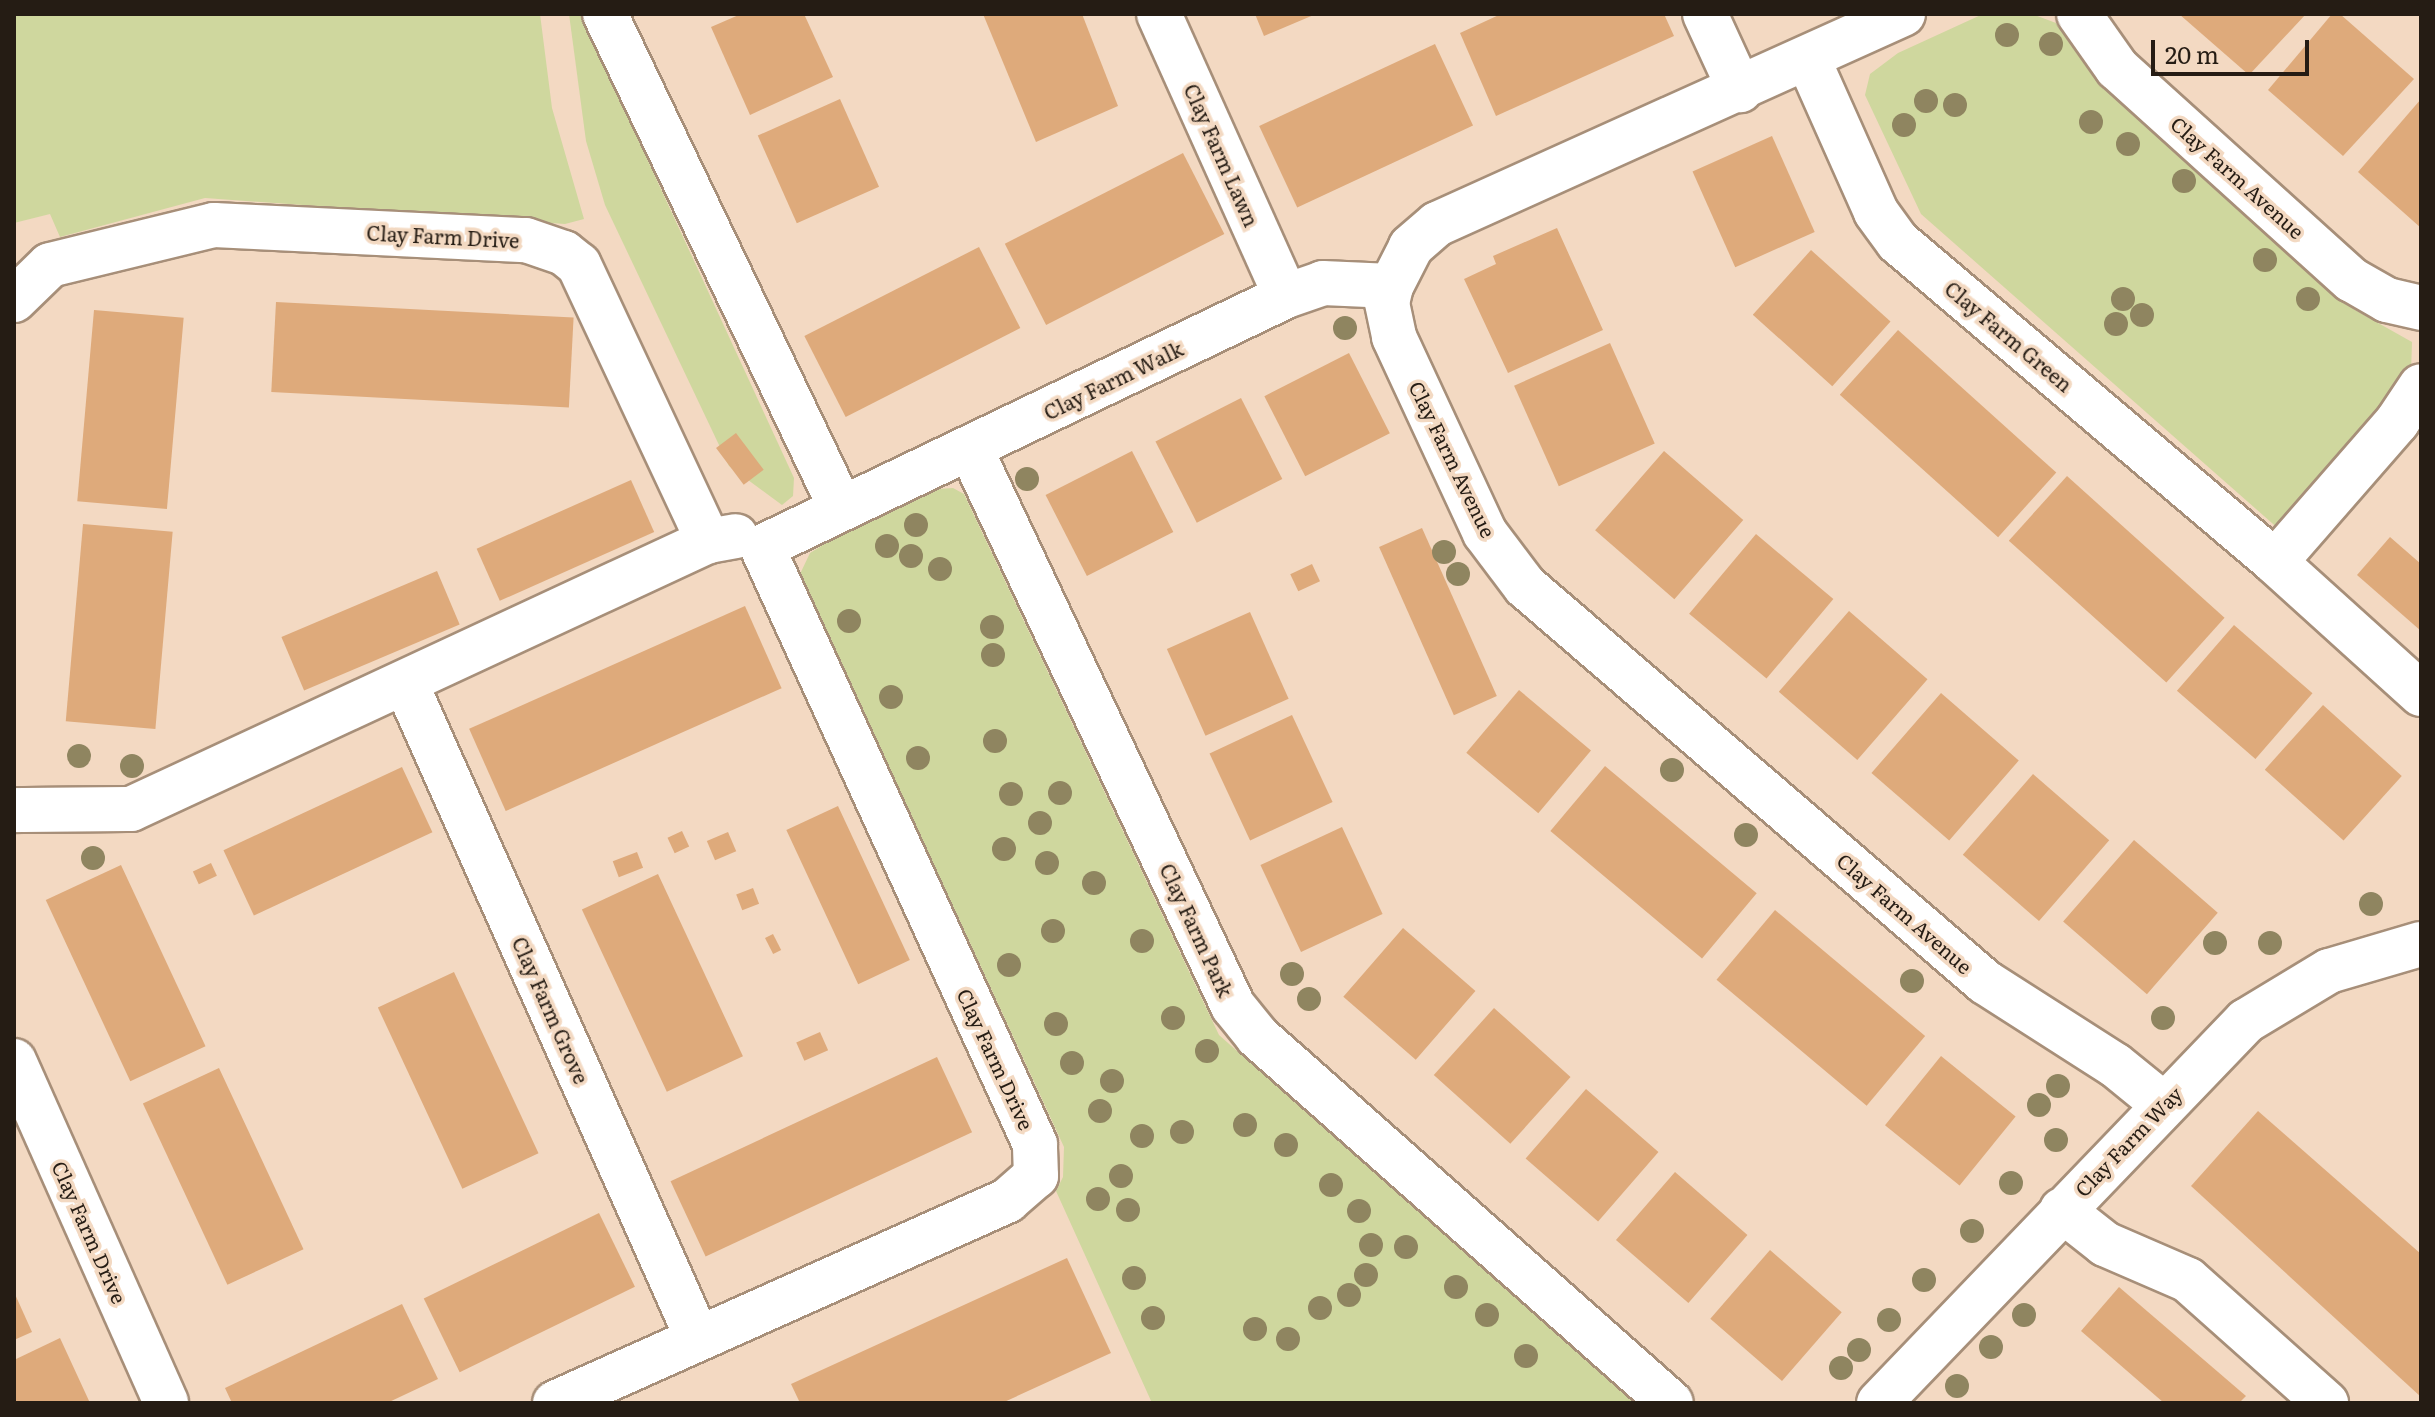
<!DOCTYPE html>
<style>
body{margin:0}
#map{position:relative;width:2435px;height:1417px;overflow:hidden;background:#f3d9c2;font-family:Literata,serif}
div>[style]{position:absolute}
.green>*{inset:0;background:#cfd79e}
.building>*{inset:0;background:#deaa7b;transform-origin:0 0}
.roads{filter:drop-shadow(2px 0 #a78f79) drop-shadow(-2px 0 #a78f79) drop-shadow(0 2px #a78f79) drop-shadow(0 -2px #a78f79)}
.minor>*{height:44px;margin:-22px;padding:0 22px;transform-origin:22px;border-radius:22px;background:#fff}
.trees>*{width:24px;height:24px;margin:-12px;border-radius:50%;background:#8f8560}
span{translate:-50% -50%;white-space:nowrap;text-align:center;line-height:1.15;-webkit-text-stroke:7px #f3d9c2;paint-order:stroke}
.street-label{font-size:20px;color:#251c14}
.frame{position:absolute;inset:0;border:16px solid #251c14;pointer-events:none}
.scale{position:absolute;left:2151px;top:40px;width:158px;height:36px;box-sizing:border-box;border:4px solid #251c14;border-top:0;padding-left:10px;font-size:24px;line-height:28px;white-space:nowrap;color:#251c14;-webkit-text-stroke:6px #f3d9c2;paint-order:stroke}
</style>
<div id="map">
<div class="green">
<i style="clip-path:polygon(14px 14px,540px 14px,552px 108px,584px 219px,565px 224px,205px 198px,60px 237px,50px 214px,14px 223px)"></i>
<i style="clip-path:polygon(569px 14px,580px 14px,584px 22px,794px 478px,793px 496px,782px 505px,729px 466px,605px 205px,586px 141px)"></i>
<i style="clip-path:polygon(1983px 14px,2032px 14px,2056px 23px,2112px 94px,2355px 310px,2412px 342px,2411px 372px,2281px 531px,1921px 214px,1865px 95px,1870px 74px,1898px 53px)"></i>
<i style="clip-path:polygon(953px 488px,964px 494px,1219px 1035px,1634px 1403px,1152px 1403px,1056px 1191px,1063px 1177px,1064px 1147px,800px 574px,810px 553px,839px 535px,938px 489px)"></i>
</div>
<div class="building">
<i style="clip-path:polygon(741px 14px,804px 14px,833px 77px,750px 115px,711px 27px)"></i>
<i style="clip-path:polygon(983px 14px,1082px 14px,1118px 106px,1036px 142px)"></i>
<i style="clip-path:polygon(1255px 14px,1316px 14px,1264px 36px)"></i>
<i style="clip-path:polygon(1501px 14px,1664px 14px,1674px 36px,1496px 116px,1460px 33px)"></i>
<i style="clip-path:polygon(2179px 14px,2306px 14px,2249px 75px)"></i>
<i style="clip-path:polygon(2332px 14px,2340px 14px,2414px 79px,2343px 156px,2268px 90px)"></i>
<i style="left:1435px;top:44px;width:90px;height:194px;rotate:65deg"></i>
<i style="left:840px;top:99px;width:96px;height:90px;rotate:66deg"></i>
<i style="clip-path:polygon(2421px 99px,2421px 228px,2358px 172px)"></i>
<i style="left:1772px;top:136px;width:105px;height:87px;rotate:66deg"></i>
<i style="left:1183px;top:153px;width:91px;height:200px;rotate:63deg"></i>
<i style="clip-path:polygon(1557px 228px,1603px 330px,1508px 373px,1464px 279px,1496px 264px,1493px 256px)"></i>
<i style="left:979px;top:247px;width:91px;height:196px;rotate:63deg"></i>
<i style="left:1811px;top:250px;width:107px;height:87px;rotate:42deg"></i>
<i style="left:276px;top:302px;width:298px;height:90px;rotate:3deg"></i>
<i style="left:94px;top:310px;width:90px;height:192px;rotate:5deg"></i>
<i style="left:1898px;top:330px;width:213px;height:87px;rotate:42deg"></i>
<i style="left:1610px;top:343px;width:110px;height:105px;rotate:66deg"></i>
<i style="left:1349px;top:353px;width:90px;height:95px;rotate:63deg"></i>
<i style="left:1241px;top:398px;width:91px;height:96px;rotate:63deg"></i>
<i style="left:736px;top:433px;width:46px;height:25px;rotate:53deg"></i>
<i style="left:1132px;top:451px;width:91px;height:97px;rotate:63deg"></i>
<i style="left:1664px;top:451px;width:105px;height:105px;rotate:41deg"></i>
<i style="left:2067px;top:476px;width:212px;height:87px;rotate:42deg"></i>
<i style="left:631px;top:480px;width:57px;height:169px;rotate:66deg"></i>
<i style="left:83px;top:524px;width:90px;height:198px;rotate:5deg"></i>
<i style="left:1422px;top:528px;width:184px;height:47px;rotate:66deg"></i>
<i style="left:1756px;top:534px;width:101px;height:104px;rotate:40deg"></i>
<i style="clip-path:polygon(2390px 537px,2421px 564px,2421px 631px,2357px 575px)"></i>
<i style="left:1312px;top:564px;width:19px;height:24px;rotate:65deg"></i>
<i style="left:437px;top:571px;width:58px;height:169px;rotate:67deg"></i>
<i style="left:745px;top:606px;width:90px;height:302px;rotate:66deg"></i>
<i style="left:1849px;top:611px;width:104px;height:107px;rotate:41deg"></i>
<i style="left:1250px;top:612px;width:95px;height:91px;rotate:66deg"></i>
<i style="left:2234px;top:625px;width:104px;height:87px;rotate:41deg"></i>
<i style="left:1519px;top:690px;width:94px;height:82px;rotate:40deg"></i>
<i style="left:1941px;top:693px;width:103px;height:106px;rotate:41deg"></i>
<i style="left:2323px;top:705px;width:106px;height:87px;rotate:42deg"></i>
<i style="left:1292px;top:715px;width:96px;height:91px;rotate:65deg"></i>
<i style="left:1605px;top:766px;width:198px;height:85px;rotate:40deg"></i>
<i style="left:402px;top:767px;width:72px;height:197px;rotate:65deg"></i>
<i style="left:2033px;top:774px;width:101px;height:107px;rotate:41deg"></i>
<i style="left:838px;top:806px;width:170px;height:57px;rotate:65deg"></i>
<i style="left:1342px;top:827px;width:96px;height:90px;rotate:65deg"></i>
<i style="left:682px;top:831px;width:17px;height:16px;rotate:65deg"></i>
<i style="left:728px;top:832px;width:21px;height:23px;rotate:67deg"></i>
<i style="left:2134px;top:840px;width:111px;height:108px;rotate:41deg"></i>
<i style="left:637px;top:852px;width:17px;height:26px;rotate:69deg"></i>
<i style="left:211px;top:863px;width:14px;height:20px;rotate:65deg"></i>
<i style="left:121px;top:865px;width:200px;height:83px;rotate:65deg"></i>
<i style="left:658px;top:874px;width:201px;height:84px;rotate:65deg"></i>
<i style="left:753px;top:888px;width:17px;height:18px;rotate:69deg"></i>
<i style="left:1775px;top:910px;width:196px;height:91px;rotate:40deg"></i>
<i style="left:1403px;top:928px;width:96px;height:91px;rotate:41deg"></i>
<i style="left:773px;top:934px;width:18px;height:9px;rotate:63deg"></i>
<i style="left:454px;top:972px;width:200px;height:84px;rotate:65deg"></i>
<i style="left:1494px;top:1008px;width:103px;height:90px;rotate:42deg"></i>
<i style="left:820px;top:1032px;width:20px;height:26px;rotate:66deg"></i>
<i style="left:1941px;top:1056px;width:96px;height:89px;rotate:39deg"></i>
<i style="left:937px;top:1057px;width:83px;height:294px;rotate:65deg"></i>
<i style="left:219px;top:1068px;width:200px;height:84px;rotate:65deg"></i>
<i style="left:1586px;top:1089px;width:96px;height:92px;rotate:41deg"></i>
<i style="clip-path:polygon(2258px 1111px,2421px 1254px,2421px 1397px,2191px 1186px)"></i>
<i style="left:1675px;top:1172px;width:96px;height:90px;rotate:41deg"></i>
<i style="left:599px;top:1213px;width:82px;height:195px;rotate:64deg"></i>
<i style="left:1770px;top:1250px;width:95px;height:91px;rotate:41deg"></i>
<i style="clip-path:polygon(1067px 1258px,1111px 1353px,1002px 1403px,800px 1403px,791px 1384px)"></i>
<i style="clip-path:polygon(2119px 1287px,2246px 1396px,2239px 1403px,2164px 1403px,2081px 1331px)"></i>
<i style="clip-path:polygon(14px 1292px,32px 1332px,14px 1340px)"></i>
<i style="clip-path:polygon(402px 1304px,438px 1379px,387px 1403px,232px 1403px,225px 1388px)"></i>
<i style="clip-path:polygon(60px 1338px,90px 1403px,14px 1403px,14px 1360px)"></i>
</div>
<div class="roads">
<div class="minor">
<i style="left:605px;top:14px;width:547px;rotate:64.46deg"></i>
<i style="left:1159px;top:14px;width:309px;rotate:65.8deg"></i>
<i style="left:1705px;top:14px;width:84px;rotate:65.3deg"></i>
<i style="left:1903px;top:14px;width:511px;rotate:155.74deg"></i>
<i style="left:1437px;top:224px;width:35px;rotate:139deg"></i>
<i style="left:1411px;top:247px;width:44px;rotate:117.1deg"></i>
<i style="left:1391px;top:286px;width:17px;rotate:103deg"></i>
<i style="left:1387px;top:303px;width:35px;rotate:78deg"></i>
<i style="left:1394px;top:337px;width:216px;rotate:65.1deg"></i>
<i style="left:1485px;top:533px;width:66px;rotate:53deg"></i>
<i style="left:1525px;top:586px;width:607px;rotate:40.72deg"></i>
<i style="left:1985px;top:982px;width:154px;rotate:32.6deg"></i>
<i style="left:2115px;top:1065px;width:62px;rotate:39.1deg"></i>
<i style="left:2079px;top:14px;width:66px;rotate:54.9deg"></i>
<i style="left:2117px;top:68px;width:316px;rotate:42.1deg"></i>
<i style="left:2352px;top:280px;width:40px;rotate:29.7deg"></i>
<i style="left:2387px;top:300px;width:35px;rotate:13deg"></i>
<i style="left:1808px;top:59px;width:167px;rotate:66deg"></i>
<i style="left:1876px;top:212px;width:37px;rotate:54deg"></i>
<i style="left:1898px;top:242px;width:494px;rotate:40.3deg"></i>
<i style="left:2275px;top:562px;width:197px;rotate:42.1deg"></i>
<i style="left:14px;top:300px;width:50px;rotate:-44.2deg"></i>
<i style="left:50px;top:265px;width:169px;rotate:-13.7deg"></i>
<i style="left:214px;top:225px;width:312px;rotate:2.8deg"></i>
<i style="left:526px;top:240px;width:40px;rotate:18.9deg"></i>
<i style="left:564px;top:253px;width:19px;rotate:39deg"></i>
<i style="left:579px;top:265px;width:305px;rotate:64.9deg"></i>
<i style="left:970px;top:448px;width:617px;rotate:64.76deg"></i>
<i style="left:1233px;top:1006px;width:38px;rotate:51deg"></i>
<i style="left:1257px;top:1036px;width:553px;rotate:41.56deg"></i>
<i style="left:762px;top:547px;width:581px;rotate:-25.59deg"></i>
<i style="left:1286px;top:296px;width:39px;rotate:-19deg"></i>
<i style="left:1323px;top:283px;width:68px;rotate:2.5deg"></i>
<i style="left:2275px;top:562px;width:186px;rotate:-48.9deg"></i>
<i style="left:2397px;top:422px;width:43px;rotate:-56.3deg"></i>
<i style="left:406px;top:684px;width:715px;rotate:65.98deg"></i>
<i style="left:14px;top:810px;width:117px;rotate:-0.5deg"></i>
<i style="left:131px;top:809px;width:636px;rotate:-24.91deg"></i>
<i style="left:708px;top:541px;width:28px;rotate:-10deg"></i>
<i style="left:14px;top:1061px;width:374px;rotate:66deg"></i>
<i style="left:2062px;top:1210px;width:55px;rotate:38.3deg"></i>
<i style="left:2105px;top:1244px;width:90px;rotate:23.4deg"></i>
<i style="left:2188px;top:1280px;width:185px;rotate:41.7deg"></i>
<i style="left:555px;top:1403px;width:496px;rotate:-24.1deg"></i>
<i style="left:1008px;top:1200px;width:37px;rotate:-41deg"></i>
<i style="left:1036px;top:1176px;width:32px;rotate:-92deg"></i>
<i style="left:1035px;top:1144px;width:656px;rotate:-114.57deg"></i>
<i style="left:1879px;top:1403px;width:530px;rotate:-46.15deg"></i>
<i style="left:2246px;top:1021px;width:97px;rotate:-31.1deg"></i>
<i style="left:2329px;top:971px;width:96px;rotate:-16.4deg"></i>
</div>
</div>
<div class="trees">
<i style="left:2007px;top:35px"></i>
<i style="left:2051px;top:44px"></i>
<i style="left:1926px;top:101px"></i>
<i style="left:1955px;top:105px"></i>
<i style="left:2091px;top:122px"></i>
<i style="left:1904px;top:125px"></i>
<i style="left:2128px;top:144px"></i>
<i style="left:2184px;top:181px"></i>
<i style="left:2265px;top:260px"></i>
<i style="left:2123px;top:299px"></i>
<i style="left:2308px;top:299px"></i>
<i style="left:2142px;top:315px"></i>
<i style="left:2116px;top:324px"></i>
<i style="left:1345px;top:328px"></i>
<i style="left:1027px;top:479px"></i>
<i style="left:916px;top:525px"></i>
<i style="left:887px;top:546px"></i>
<i style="left:1444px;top:552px"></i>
<i style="left:911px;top:556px"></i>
<i style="left:940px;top:569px"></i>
<i style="left:1458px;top:574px"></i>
<i style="left:849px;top:621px"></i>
<i style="left:992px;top:627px"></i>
<i style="left:993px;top:655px"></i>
<i style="left:891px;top:697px"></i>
<i style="left:995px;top:741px"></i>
<i style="left:79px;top:756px"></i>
<i style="left:918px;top:758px"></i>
<i style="left:132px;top:766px"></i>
<i style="left:1672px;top:770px"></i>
<i style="left:1060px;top:793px"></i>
<i style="left:1011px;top:794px"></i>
<i style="left:1040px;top:823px"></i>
<i style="left:1746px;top:835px"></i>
<i style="left:1004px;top:849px"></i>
<i style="left:93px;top:858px"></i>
<i style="left:1047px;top:863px"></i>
<i style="left:1094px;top:883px"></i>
<i style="left:2371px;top:904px"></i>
<i style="left:1053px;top:931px"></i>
<i style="left:1142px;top:941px"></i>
<i style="left:2215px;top:943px"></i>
<i style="left:2270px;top:943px"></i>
<i style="left:1009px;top:965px"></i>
<i style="left:1292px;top:974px"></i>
<i style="left:1912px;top:981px"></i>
<i style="left:1309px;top:999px"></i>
<i style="left:1173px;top:1018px"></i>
<i style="left:2163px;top:1018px"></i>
<i style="left:1056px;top:1024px"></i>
<i style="left:1207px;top:1051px"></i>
<i style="left:1072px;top:1063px"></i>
<i style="left:1112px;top:1081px"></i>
<i style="left:2058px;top:1086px"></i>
<i style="left:2039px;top:1105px"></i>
<i style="left:1100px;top:1111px"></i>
<i style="left:1245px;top:1125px"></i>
<i style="left:1182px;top:1132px"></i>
<i style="left:1142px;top:1136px"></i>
<i style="left:2056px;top:1140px"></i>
<i style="left:1286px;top:1145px"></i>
<i style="left:1121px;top:1176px"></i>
<i style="left:2011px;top:1183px"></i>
<i style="left:1331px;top:1185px"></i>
<i style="left:1098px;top:1199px"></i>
<i style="left:1128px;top:1210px"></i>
<i style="left:1359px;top:1211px"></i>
<i style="left:1972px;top:1231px"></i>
<i style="left:1371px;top:1245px"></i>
<i style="left:1406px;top:1247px"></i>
<i style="left:1366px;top:1275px"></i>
<i style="left:1134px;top:1278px"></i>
<i style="left:1924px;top:1280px"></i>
<i style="left:1456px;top:1287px"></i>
<i style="left:1349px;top:1295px"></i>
<i style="left:1320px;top:1308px"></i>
<i style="left:1487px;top:1315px"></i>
<i style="left:2024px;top:1315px"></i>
<i style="left:1153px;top:1318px"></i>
<i style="left:1889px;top:1320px"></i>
<i style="left:1255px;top:1329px"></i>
<i style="left:1288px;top:1339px"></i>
<i style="left:1991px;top:1347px"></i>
<i style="left:1859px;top:1350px"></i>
<i style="left:1526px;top:1356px"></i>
<i style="left:1841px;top:1368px"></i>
<i style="left:1957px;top:1386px"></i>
</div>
<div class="street-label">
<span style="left:1222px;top:155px;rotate:66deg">Clay Farm Lawn</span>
<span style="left:2238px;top:177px;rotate:42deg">Clay Farm Avenue</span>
<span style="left:443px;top:236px;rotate:3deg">Clay Farm Drive</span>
<span style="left:2009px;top:336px;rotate:40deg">Clay Farm Green</span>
<span style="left:1113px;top:380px;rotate:-26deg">Clay Farm Walk</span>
<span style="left:1453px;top:459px;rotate:64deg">Clay Farm Avenue</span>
<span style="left:1905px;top:913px;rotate:41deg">Clay Farm Avenue</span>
<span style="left:1197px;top:930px;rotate:65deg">Clay Farm Park</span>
<span style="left:551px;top:1010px;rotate:66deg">Clay Farm Grove</span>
<span style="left:996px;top:1059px;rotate:65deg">Clay Farm Drive</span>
<span style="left:2128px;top:1141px;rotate:-46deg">Clay Farm Way</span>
<span style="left:90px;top:1232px;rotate:66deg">Clay Farm Drive</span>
</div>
<div class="frame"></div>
<div class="scale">20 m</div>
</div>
